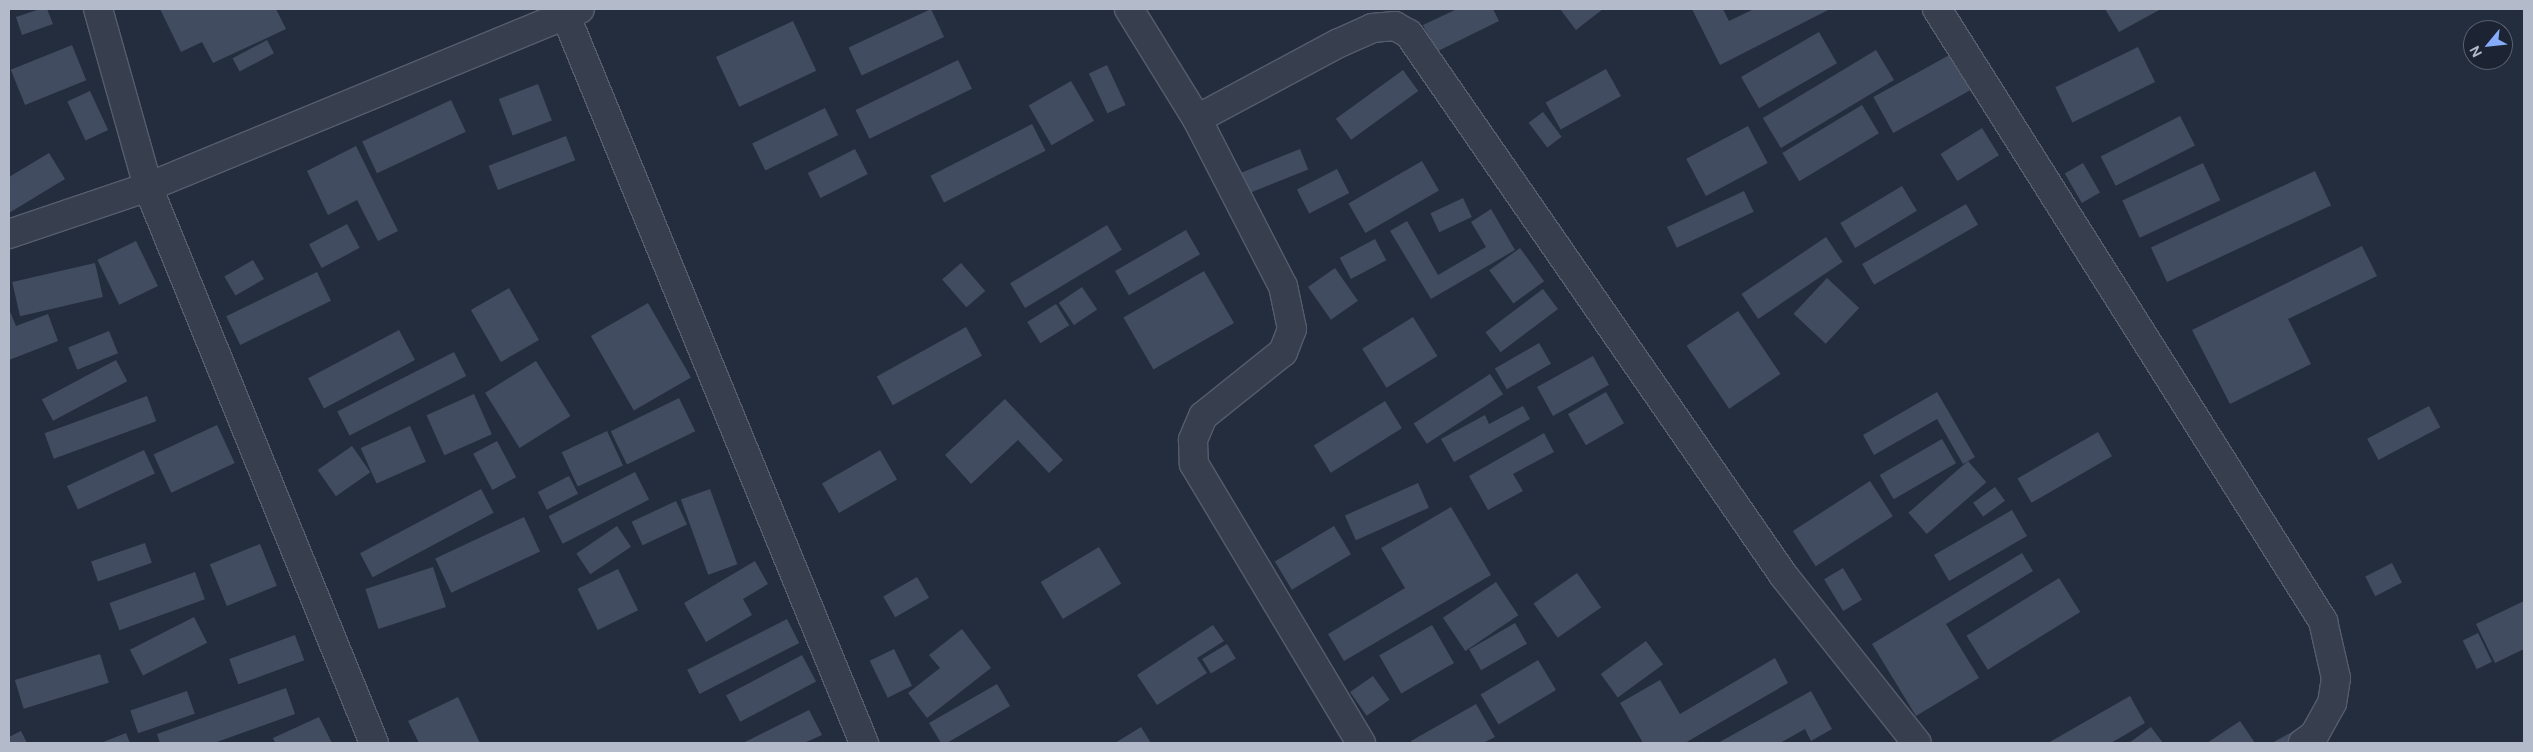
<!DOCTYPE html>
<style>
body{margin:0}
#map{position:relative;width:2533px;height:752px;overflow:hidden;background:#232d3e;font-family:"DM Sans",sans-serif}
div>[style]{position:absolute}
.building>*{inset:0;background:#424c60;transform-origin:0 0}
.roads{filter:drop-shadow(1px 0 #555d6c) drop-shadow(-1px 0 #555d6c) drop-shadow(0 1px #555d6c) drop-shadow(0 -1px #555d6c)}
.minor>*{height:28px;margin:-14px;padding:0 14px;transform-origin:14px;border-radius:14px;background:#373f4e}
span{translate:-50% -50%;white-space:nowrap;text-align:center;line-height:1.15;-webkit-text-stroke:4.5px #1c2433;paint-order:stroke}
.frame{position:absolute;inset:0;border:10px solid #b3bac9;pointer-events:none}
.north{position:absolute;left:2463px;top:20px;width:50px;height:50px;box-sizing:border-box;background:#1c2433;border:1px solid #58606f;border-radius:50%;rotate:242deg;font-size:14px;font-weight:700;line-height:20px;text-align:center;color:#b3bac9}
.north::after{content:'';display:block;margin:auto;width:18px;height:22px;background:#86acfb;clip-path:polygon(50% 0,100% 100%,50% 72%,0 100%)}
</style>
<div id="map">
<div class="building">
<i style="clip-path:polygon(40px 9px,47px 9px,53px 24px,22px 35px,16px 17px)"></i>
<i style="clip-path:polygon(160px 9px,276px 9px,286px 29px,213px 63px,202px 42px,181px 52px)"></i>
<i style="left:931px;top:9px;width:31px;height:91px;rotate:65deg"></i>
<i style="clip-path:polygon(1457px 9px,1493px 9px,1499px 21px,1436px 52px,1423px 25px)"></i>
<i style="clip-path:polygon(1560px 9px,1603px 9px,1576px 30px)"></i>
<i style="clip-path:polygon(1692px 9px,1723px 9px,1729px 21px,1754px 9px,1830px 9px,1720px 65px)"></i>
<i style="clip-path:polygon(2105px 9px,2161px 9px,2119px 32px)"></i>
<i style="left:793px;top:21px;width:55px;height:85px;rotate:65deg"></i>
<i style="left:1819px;top:32px;width:36px;height:90px;rotate:60deg"></i>
<i style="left:267px;top:40px;width:15px;height:39px;rotate:62deg"></i>
<i style="left:72px;top:45px;width:38px;height:66px;rotate:68deg"></i>
<i style="left:2138px;top:47px;width:39px;height:92px;rotate:64deg"></i>
<i style="left:1876px;top:50px;width:35px;height:132px;rotate:59deg"></i>
<i style="left:1953px;top:53px;width:41px;height:91px;rotate:61deg"></i>
<i style="left:958px;top:60px;width:32px;height:114px;rotate:64deg"></i>
<i style="left:1107px;top:65px;width:44px;height:20px;rotate:65deg"></i>
<i style="left:1606px;top:69px;width:31px;height:69px;rotate:61deg"></i>
<i style="left:1403px;top:70px;width:26px;height:83px;rotate:54deg"></i>
<i style="left:1071px;top:81px;width:46px;height:49px;rotate:60deg"></i>
<i style="left:538px;top:84px;width:39px;height:42px;rotate:69deg"></i>
<i style="left:90px;top:91px;width:43px;height:25px;rotate:65deg"></i>
<i style="left:451px;top:100px;width:35px;height:98px;rotate:65deg"></i>
<i style="left:1862px;top:105px;width:33px;height:93px;rotate:59deg"></i>
<i style="left:825px;top:108px;width:30px;height:81px;rotate:64deg"></i>
<i style="left:1543px;top:112px;width:31px;height:18px;rotate:53deg"></i>
<i style="left:2180px;top:116px;width:33px;height:89px;rotate:63deg"></i>
<i style="left:1032px;top:124px;width:30px;height:114px;rotate:63deg"></i>
<i style="left:1748px;top:126px;width:42px;height:70px;rotate:62deg"></i>
<i style="left:1982px;top:128px;width:32px;height:49px;rotate:58deg"></i>
<i style="left:566px;top:136px;width:26px;height:83px;rotate:69deg"></i>
<i style="clip-path:polygon(356px 146px,398px 231px,378px 241px,357px 200px,328px 215px,307px 171px)"></i>
<i style="left:855px;top:149px;width:28px;height:53px;rotate:63deg"></i>
<i style="left:1300px;top:149px;width:22px;height:76px;rotate:68deg"></i>
<i style="clip-path:polygon(49px 153px,65px 179px,9px 213px,9px 177px)"></i>
<i style="left:1422px;top:161px;width:34px;height:85px;rotate:60deg"></i>
<i style="left:2083px;top:163px;width:34px;height:21px;rotate:60deg"></i>
<i style="left:2203px;top:163px;width:41px;height:89px;rotate:65deg"></i>
<i style="left:1337px;top:169px;width:27px;height:45px;rotate:63deg"></i>
<i style="left:2315px;top:171px;width:38px;height:181px;rotate:65deg"></i>
<i style="left:1902px;top:186px;width:29px;height:72px;rotate:59deg"></i>
<i style="left:1744px;top:191px;width:23px;height:85px;rotate:65deg"></i>
<i style="left:1463px;top:198px;width:21px;height:36px;rotate:65deg"></i>
<i style="left:1966px;top:204px;width:24px;height:120px;rotate:60deg"></i>
<i style="clip-path:polygon(1491px 209px,1515px 250px,1431px 299px,1390px 231px,1407px 221px,1438px 275px,1486px 247px,1471px 222px)"></i>
<i style="left:347px;top:224px;width:27px;height:43px;rotate:62deg"></i>
<i style="left:1107px;top:225px;width:29px;height:113px;rotate:59deg"></i>
<i style="left:1186px;top:230px;width:28px;height:82px;rotate:60deg"></i>
<i style="left:1826px;top:237px;width:30px;height:102px;rotate:56deg"></i>
<i style="left:1375px;top:239px;width:24px;height:40px;rotate:62deg"></i>
<i style="left:136px;top:241px;width:50px;height:43px;rotate:64deg"></i>
<i style="clip-path:polygon(2362px 246px,2377px 276px,2288px 319px,2311px 364px,2230px 404px,2192px 330px)"></i>
<i style="left:1520px;top:248px;width:41px;height:38px;rotate:54deg"></i>
<i style="left:253px;top:260px;width:22px;height:33px;rotate:60deg"></i>
<i style="left:95px;top:263px;width:35px;height:85px;rotate:77deg"></i>
<i style="left:961px;top:263px;width:37px;height:25px;rotate:49deg"></i>
<i style="left:1335px;top:268px;width:40px;height:33px;rotate:55deg"></i>
<i style="left:1204px;top:271px;width:60px;height:93px;rotate:60deg"></i>
<i style="left:317px;top:272px;width:32px;height:101px;rotate:64deg"></i>
<i style="left:1827px;top:278px;width:44px;height:49px;rotate:43deg"></i>
<i style="left:1082px;top:287px;width:27px;height:28px;rotate:56deg"></i>
<i style="left:509px;top:288px;width:60px;height:44px;rotate:60deg"></i>
<i style="left:1543px;top:289px;width:25px;height:72px;rotate:53deg"></i>
<i style="left:648px;top:303px;width:86px;height:66px;rotate:60deg"></i>
<i style="left:1056px;top:304px;width:25px;height:34px;rotate:58deg"></i>
<i style="clip-path:polygon(9px 309px,16px 326px,48px 314px,58px 341px,9px 360px)"></i>
<i style="left:1738px;top:311px;width:76px;height:62px;rotate:56deg"></i>
<i style="left:1413px;top:317px;width:46px;height:60px;rotate:58deg"></i>
<i style="left:966px;top:327px;width:33px;height:102px;rotate:61deg"></i>
<i style="left:399px;top:330px;width:34px;height:103px;rotate:62deg"></i>
<i style="left:109px;top:331px;width:24px;height:44px;rotate:68deg"></i>
<i style="left:1539px;top:343px;width:24px;height:51px;rotate:60deg"></i>
<i style="left:454px;top:352px;width:27px;height:131px;rotate:63deg"></i>
<i style="left:1593px;top:356px;width:33px;height:64px;rotate:61deg"></i>
<i style="left:116px;top:360px;width:24px;height:84px;rotate:62deg"></i>
<i style="left:536px;top:361px;width:65px;height:60px;rotate:58deg"></i>
<i style="left:1490px;top:374px;width:24px;height:91px;rotate:57deg"></i>
<i style="left:1606px;top:392px;width:36px;height:44px;rotate:60deg"></i>
<i style="clip-path:polygon(1937px 392px,1975px 457px,1963px 464px,1937px 419px,1874px 455px,1863px 435px)"></i>
<i style="left:474px;top:394px;width:44px;height:52px;rotate:66deg"></i>
<i style="left:147px;top:396px;width:27px;height:109px;rotate:70deg"></i>
<i style="left:679px;top:398px;width:37px;height:76px;rotate:64deg"></i>
<i style="clip-path:polygon(1005px 399px,1063px 460px,1049px 473px,1018px 440px,971px 484px,945px 455px)"></i>
<i style="left:1385px;top:401px;width:32px;height:84px;rotate:58deg"></i>
<i style="clip-path:polygon(1523px 406px,1530px 419px,1454px 462px,1441px 439px,1485px 415px,1489px 424px)"></i>
<i style="left:2429px;top:406px;width:24px;height:70px;rotate:62deg"></i>
<i style="left:217px;top:425px;width:42px;height:70px;rotate:65deg"></i>
<i style="left:410px;top:426px;width:39px;height:54px;rotate:66deg"></i>
<i style="left:607px;top:431px;width:38px;height:50px;rotate:65deg"></i>
<i style="left:2098px;top:432px;width:28px;height:93px;rotate:60deg"></i>
<i style="clip-path:polygon(1544px 433px,1554px 452px,1513px 474px,1523px 491px,1488px 510px,1469px 476px)"></i>
<i style="left:1942px;top:439px;width:28px;height:72px;rotate:60deg"></i>
<i style="left:497px;top:441px;width:41px;height:27px;rotate:62deg"></i>
<i style="left:352px;top:446px;width:32px;height:42px;rotate:55deg"></i>
<i style="left:144px;top:450px;width:26px;height:85px;rotate:65deg"></i>
<i style="left:880px;top:450px;width:34px;height:67px;rotate:60deg"></i>
<i style="left:1968px;top:461px;width:28px;height:79px;rotate:49deg"></i>
<i style="left:635px;top:472px;width:31px;height:97px;rotate:63deg"></i>
<i style="left:569px;top:476px;width:20px;height:35px;rotate:63deg"></i>
<i style="left:1870px;top:481px;width:42px;height:92px;rotate:57deg"></i>
<i style="left:1418px;top:483px;width:27px;height:80px;rotate:66deg"></i>
<i style="left:1995px;top:487px;width:17px;height:27px;rotate:54deg"></i>
<i style="left:481px;top:489px;width:27px;height:137px;rotate:62deg"></i>
<i style="left:710px;top:489px;width:80px;height:31px;rotate:70deg"></i>
<i style="left:676px;top:501px;width:26px;height:49px;rotate:65deg"></i>
<i style="clip-path:polygon(1451px 507px,1491px 575px,1344px 661px,1328px 634px,1405px 588px,1381px 548px)"></i>
<i style="left:2012px;top:510px;width:30px;height:90px;rotate:60deg"></i>
<i style="left:524px;top:517px;width:38px;height:98px;rotate:65deg"></i>
<i style="left:617px;top:526px;width:25px;height:49px;rotate:56deg"></i>
<i style="left:1334px;top:526px;width:33px;height:69px;rotate:59deg"></i>
<i style="left:145px;top:543px;width:21px;height:57px;rotate:71deg"></i>
<i style="left:260px;top:544px;width:45px;height:54px;rotate:68deg"></i>
<i style="left:1099px;top:547px;width:43px;height:68px;rotate:59deg"></i>
<i style="clip-path:polygon(2022px 553px,2033px 571px,1946px 624px,1979px 678px,1916px 716px,1872px 644px)"></i>
<i style="clip-path:polygon(755px 561px,768px 584px,743px 599px,752px 615px,706px 642px,684px 603px)"></i>
<i style="left:2392px;top:563px;width:22px;height:30px;rotate:63deg"></i>
<i style="left:433px;top:567px;width:42px;height:71px;rotate:72deg"></i>
<i style="left:1843px;top:568px;width:37px;height:22px;rotate:59deg"></i>
<i style="left:618px;top:569px;width:46px;height:45px;rotate:64deg"></i>
<i style="left:195px;top:572px;width:29px;height:91px;rotate:70deg"></i>
<i style="left:1577px;top:573px;width:42px;height:53px;rotate:55deg"></i>
<i style="left:917px;top:577px;width:24px;height:39px;rotate:60deg"></i>
<i style="left:2059px;top:578px;width:40px;height:109px;rotate:58deg"></i>
<i style="left:1496px;top:582px;width:40px;height:64px;rotate:56deg"></i>
<i style="clip-path:polygon(2524px 601px,2524px 649px,2495px 663px,2476px 624px)"></i>
<i style="left:194px;top:617px;width:29px;height:72px;rotate:63deg"></i>
<i style="left:787px;top:619px;width:27px;height:112px;rotate:63deg"></i>
<i style="left:1515px;top:623px;width:24px;height:53px;rotate:60deg"></i>
<i style="clip-path:polygon(1213px 625px,1224px 641px,1197px 658px,1207px 673px,1157px 705px,1137px 675px)"></i>
<i style="left:1432px;top:625px;width:44px;height:61px;rotate:60deg"></i>
<i style="clip-path:polygon(962px 629px,991px 668px,927px 718px,908px 693px,940px 668px,929px 655px)"></i>
<i style="left:2478px;top:633px;width:32px;height:17px;rotate:64deg"></i>
<i style="left:295px;top:635px;width:27px;height:70px;rotate:70deg"></i>
<i style="left:1646px;top:641px;width:29px;height:56px;rotate:54deg"></i>
<i style="left:1227px;top:644px;width:17px;height:29px;rotate:59deg"></i>
<i style="left:894px;top:649px;width:41px;height:27px;rotate:64deg"></i>
<i style="left:100px;top:654px;width:30px;height:89px;rotate:73deg"></i>
<i style="left:802px;top:655px;width:30px;height:86px;rotate:62deg"></i>
<i style="clip-path:polygon(1775px 658px,1788px 683px,1685px 743px,1643px 743px,1620px 703px,1660px 680px,1680px 714px)"></i>
<i style="left:1538px;top:660px;width:35px;height:67px;rotate:59deg"></i>
<i style="left:1373px;top:676px;width:29px;height:28px;rotate:55deg"></i>
<i style="clip-path:polygon(997px 684px,1010px 706px,947px 743px,941px 743px,929px 723px)"></i>
<i style="clip-path:polygon(286px 688px,295px 714px,214px 743px,160px 743px,157px 734px)"></i>
<i style="left:187px;top:691px;width:24px;height:60px;rotate:71deg"></i>
<i style="clip-path:polygon(1811px 691px,1832px 729px,1811px 741px,1805px 729px,1780px 743px,1718px 743px)"></i>
<i style="clip-path:polygon(2130px 696px,2145px 723px,2111px 743px,2048px 743px)"></i>
<i style="clip-path:polygon(458px 697px,480px 743px,419px 743px,408px 721px)"></i>
<i style="clip-path:polygon(1476px 704px,1495px 737px,1483px 743px,1412px 743px,1411px 741px)"></i>
<i style="clip-path:polygon(809px 710px,822px 735px,804px 743px,743px 743px)"></i>
<i style="clip-path:polygon(319px 717px,332px 743px,275px 743px,273px 738px)"></i>
<i style="clip-path:polygon(2240px 721px,2255px 743px,2207px 743px)"></i>
<i style="clip-path:polygon(1141px 727px,1151px 743px,1115px 743px)"></i>
<i style="clip-path:polygon(2151px 727px,2163px 743px,2129px 743px)"></i>
<i style="clip-path:polygon(2297px 729px,2305px 743px,2272px 743px)"></i>
<i style="clip-path:polygon(21px 731px,27px 743px,9px 743px,9px 737px)"></i>
<i style="clip-path:polygon(126px 733px,130px 743px,101px 743px)"></i>
</div>
<div class="roads">
<div class="minor">
<i style="left:98px;top:9px;width:185px;rotate:74.3deg"></i>
<i style="left:148px;top:187px;width:600px;rotate:67.88deg"></i>
<i style="left:563px;top:9px;width:793px;rotate:67.7deg"></i>
<i style="left:1129px;top:9px;width:129px;rotate:58.3deg"></i>
<i style="left:1197px;top:119px;width:188px;rotate:62.8deg"></i>
<i style="left:1283px;top:286px;width:44px;rotate:78.2deg"></i>
<i style="left:1292px;top:329px;width:25px;rotate:111deg"></i>
<i style="left:1283px;top:352px;width:102px;rotate:141.3deg"></i>
<i style="left:1203px;top:416px;width:26px;rotate:113deg"></i>
<i style="left:1193px;top:440px;width:24px;rotate:88deg"></i>
<i style="left:1194px;top:464px;width:325px;rotate:59.1deg"></i>
<i style="left:1937px;top:9px;width:724px;rotate:57.76deg"></i>
<i style="left:2323px;top:621px;width:58px;rotate:77.2deg"></i>
<i style="left:2336px;top:678px;width:25px;rotate:99deg"></i>
<i style="left:2332px;top:703px;width:37px;rotate:119deg"></i>
<i style="left:2314px;top:735px;width:14px;rotate:144deg"></i>
<i style="left:1197px;top:119px;width:161px;rotate:-28.2deg"></i>
<i style="left:1339px;top:43px;width:36px;rotate:-24deg"></i>
<i style="left:1372px;top:28px;width:23px;rotate:-5deg"></i>
<i style="left:1395px;top:26px;width:16px;rotate:30deg"></i>
<i style="left:1409px;top:34px;width:659px;rotate:55.32deg"></i>
<i style="left:1784px;top:576px;width:213px;rotate:51.5deg"></i>
<i style="left:9px;top:234px;width:147px;rotate:-18.7deg"></i>
<i style="left:148px;top:187px;width:467px;rotate:-22.4deg"></i>
</div>
</div>
<div class="frame"></div>
<div class="north">N</div>
</div>
